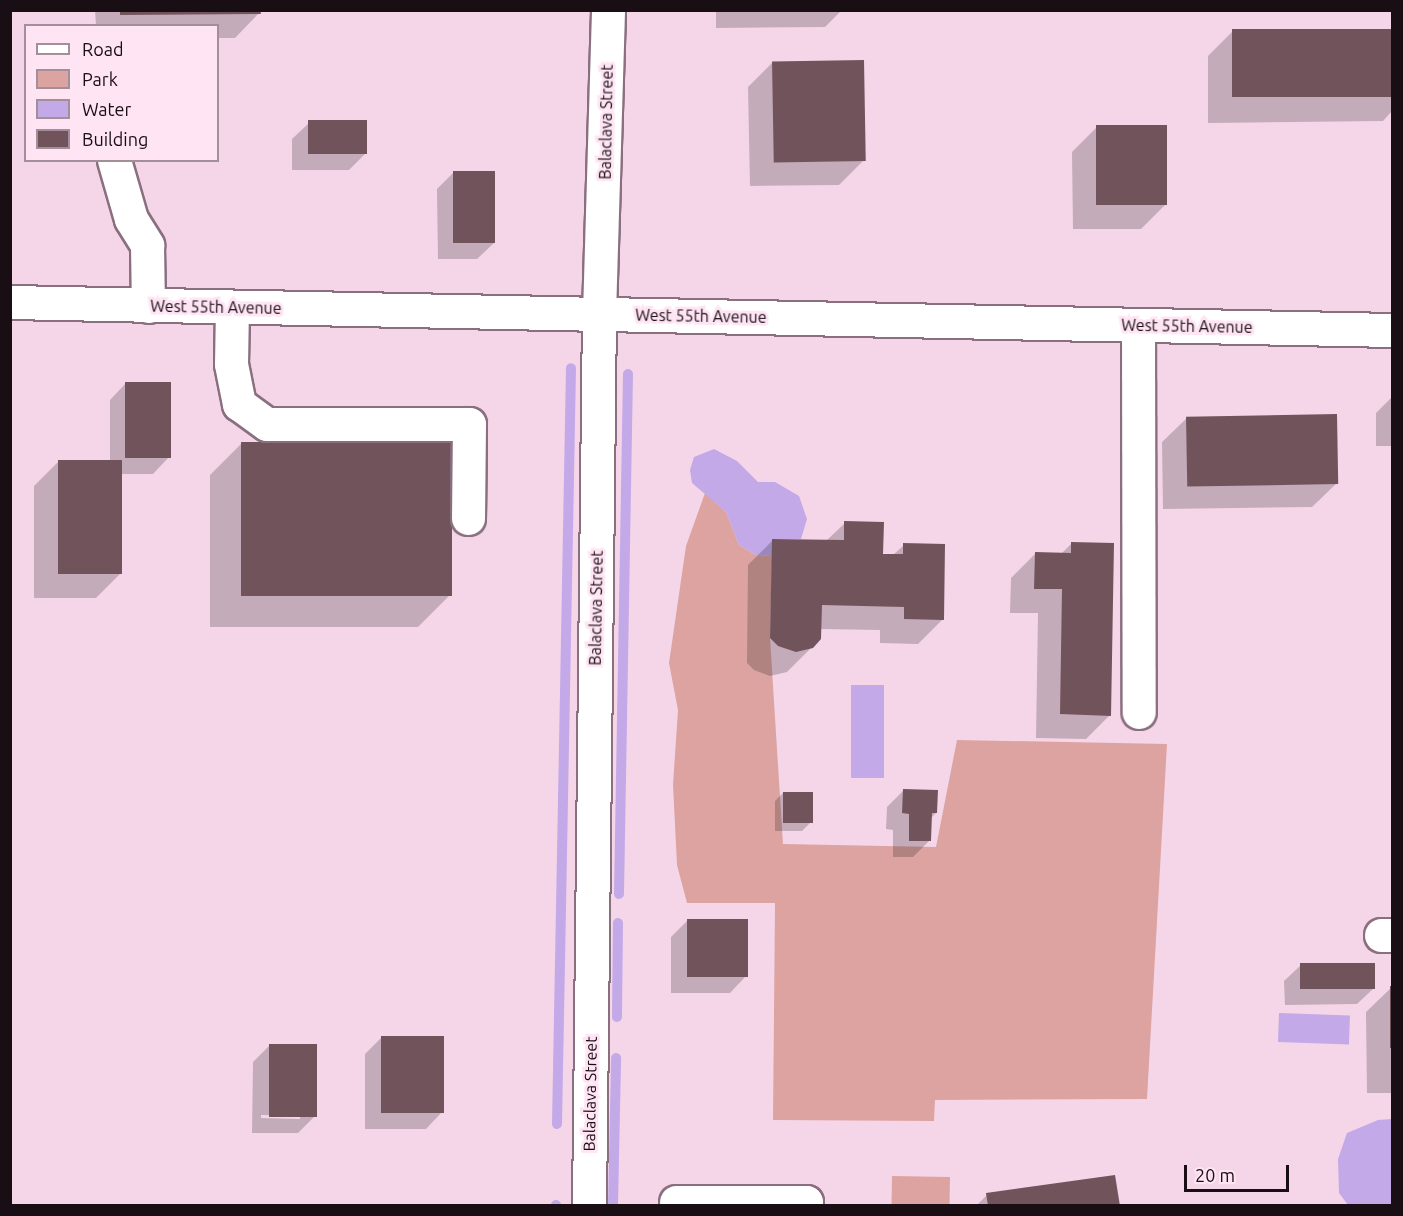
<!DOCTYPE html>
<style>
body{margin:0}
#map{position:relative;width:1403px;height:1216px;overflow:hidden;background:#f5d6e8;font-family:Ubuntu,sans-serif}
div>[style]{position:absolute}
.green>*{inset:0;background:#dda3a1;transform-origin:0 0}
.water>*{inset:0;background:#c3a9e8;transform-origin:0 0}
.shadow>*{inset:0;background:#0003}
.stream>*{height:10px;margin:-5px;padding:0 5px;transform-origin:5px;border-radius:5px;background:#c3a9e8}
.building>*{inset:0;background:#71535b;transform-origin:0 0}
.roads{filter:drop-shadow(2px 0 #8a6f7f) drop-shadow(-2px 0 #8a6f7f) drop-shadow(0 2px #8a6f7f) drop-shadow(0 -2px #8a6f7f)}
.minor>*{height:33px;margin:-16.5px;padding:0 16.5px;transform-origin:16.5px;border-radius:16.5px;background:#fff}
span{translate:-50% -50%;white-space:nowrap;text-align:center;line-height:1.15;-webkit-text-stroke:6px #ffe5f4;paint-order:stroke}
.street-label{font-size:16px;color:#180e14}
.frame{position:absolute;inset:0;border:12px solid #180e14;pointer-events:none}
.legend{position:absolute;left:24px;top:24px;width:195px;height:138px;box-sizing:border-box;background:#ffe5f4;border:2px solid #a38f9a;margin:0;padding:8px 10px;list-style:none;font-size:18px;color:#180e14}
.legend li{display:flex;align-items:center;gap:12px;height:30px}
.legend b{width:30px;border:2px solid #a38f9a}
.scale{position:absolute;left:1184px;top:1165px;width:105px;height:27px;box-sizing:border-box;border:3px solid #180e14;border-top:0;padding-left:8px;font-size:18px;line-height:21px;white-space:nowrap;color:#180e14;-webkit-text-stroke:4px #ffe5f4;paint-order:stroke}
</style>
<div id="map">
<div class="green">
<i style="clip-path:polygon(705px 493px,726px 512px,739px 545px,756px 555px,772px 556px,770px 638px,783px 844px,936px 847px,957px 740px,1167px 744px,1147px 1099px,935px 1100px,934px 1121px,773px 1120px,775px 903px,687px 903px,677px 865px,673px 785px,678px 710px,669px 663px,686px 546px)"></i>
<i style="left:892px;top:1176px;width:58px;height:29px;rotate:1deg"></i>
</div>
<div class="water">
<i style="clip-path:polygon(714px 449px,737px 461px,758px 482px,775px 482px,799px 496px,807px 519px,801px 539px,773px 539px,772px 556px,756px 555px,739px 545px,726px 512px,692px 483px,690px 470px,694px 457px)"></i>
<i style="left:851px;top:685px;width:33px;height:93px"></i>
<i style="left:1279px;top:1013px;width:71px;height:29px;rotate:2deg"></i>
<i style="clip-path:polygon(1392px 1119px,1392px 1205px,1348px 1205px,1339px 1193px,1338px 1159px,1347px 1133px,1378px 1120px)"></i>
</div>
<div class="shadow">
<i style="clip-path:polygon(95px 10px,259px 10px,259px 13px,235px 38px,218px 38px,218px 26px,96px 26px)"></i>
<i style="clip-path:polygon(716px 10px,842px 10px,825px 27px,716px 28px)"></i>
<i style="clip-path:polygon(1392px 30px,1392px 111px,1383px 121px,1208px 123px,1208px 56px,1232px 32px)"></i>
<i style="clip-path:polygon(773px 62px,864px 160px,839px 185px,750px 186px,748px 87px)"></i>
<i style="clip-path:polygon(309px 123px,366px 153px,349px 170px,292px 170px,292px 139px)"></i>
<i style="clip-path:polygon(1097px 127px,1166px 204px,1141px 229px,1073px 229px,1072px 152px)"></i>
<i style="clip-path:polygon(453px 173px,494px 243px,477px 259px,438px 259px,437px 189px)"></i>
<i style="clip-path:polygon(126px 383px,169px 457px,153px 474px,121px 474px,121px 573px,96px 598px,34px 598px,34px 486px,58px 462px,110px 462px,110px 400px)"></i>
<i style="clip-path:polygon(1392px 397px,1392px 446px,1376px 446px,1376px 413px)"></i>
<i style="clip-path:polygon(1187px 418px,1337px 483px,1312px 507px,1163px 509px,1162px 442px)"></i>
<i style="clip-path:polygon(241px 444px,450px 595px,418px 627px,210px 627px,210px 475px)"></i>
<i style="clip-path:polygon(845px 523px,881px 555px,893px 555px,904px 545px,943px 619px,918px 644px,880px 643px,880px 630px,820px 629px,820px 639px,787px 672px,770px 676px,754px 670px,747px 663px,748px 565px,773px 540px,826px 541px)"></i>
<i style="clip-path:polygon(1071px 544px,1110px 715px,1086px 739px,1036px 738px,1038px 613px,1010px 613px,1011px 578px,1035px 554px,1061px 554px)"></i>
<i style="clip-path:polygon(903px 791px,936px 813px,930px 819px,930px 840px,913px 857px,893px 857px,893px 830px,886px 829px,887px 807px)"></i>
<i style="clip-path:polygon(783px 793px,810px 823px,802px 831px,775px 831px,775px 801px)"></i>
<i style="clip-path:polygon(688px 920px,746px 976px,730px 993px,671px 993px,671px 937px)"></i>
<i style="clip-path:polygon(1301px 965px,1374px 988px,1357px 1004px,1285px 1005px,1284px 981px)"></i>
<i style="clip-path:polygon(1392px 987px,1392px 1093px,1367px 1093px,1366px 1012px)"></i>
<i style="clip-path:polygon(382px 1037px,442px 1112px,426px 1129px,365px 1129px,365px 1054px)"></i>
<i style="clip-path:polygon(evenodd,270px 1045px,314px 1117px,298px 1133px,252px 1133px,253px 1062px,270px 1045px,261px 1115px,300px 1116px,300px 1119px,261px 1118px,261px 1115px)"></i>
<i style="clip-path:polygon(987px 1195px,1118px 1206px,976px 1206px)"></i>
</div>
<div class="stream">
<i style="left:619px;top:894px;width:520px;rotate:-89.01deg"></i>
<i style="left:617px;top:1017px;width:94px;rotate:-89.4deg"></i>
<i style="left:557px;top:1124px;width:756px;rotate:-88.94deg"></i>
<i style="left:556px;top:1206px;width:1px;rotate:-90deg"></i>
<i style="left:613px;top:1206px;width:148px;rotate:-88.8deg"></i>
</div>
<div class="building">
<i style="clip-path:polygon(120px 10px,260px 10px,261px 14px,120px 15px)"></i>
<i style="left:1392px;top:29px;width:68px;height:160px;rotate:90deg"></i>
<i style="left:864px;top:60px;width:101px;height:92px;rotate:89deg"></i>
<i style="left:367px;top:120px;width:34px;height:59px;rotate:90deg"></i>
<i style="left:1167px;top:125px;width:80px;height:71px;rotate:90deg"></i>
<i style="left:453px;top:171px;width:42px;height:72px"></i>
<i style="left:125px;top:382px;width:46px;height:76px"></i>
<i style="left:1337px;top:414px;width:70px;height:151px;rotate:89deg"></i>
<i style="left:241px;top:442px;width:211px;height:154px"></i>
<i style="left:58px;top:460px;width:64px;height:114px"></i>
<i style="clip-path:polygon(844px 521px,884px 522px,883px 554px,903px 554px,903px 543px,945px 544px,944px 620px,904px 619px,904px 607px,822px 605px,821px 639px,813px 648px,796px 652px,778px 646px,770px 638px,772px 539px,844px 540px)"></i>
<i style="clip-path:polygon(1071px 542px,1114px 543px,1111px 716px,1060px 714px,1062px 589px,1034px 589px,1035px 552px,1071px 553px)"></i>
<i style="clip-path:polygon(903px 789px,938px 790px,937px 813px,932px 813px,931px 841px,909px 841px,909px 814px,902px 813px)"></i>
<i style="left:783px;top:792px;width:30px;height:31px"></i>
<i style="left:687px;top:919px;width:61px;height:58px"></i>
<i style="left:1300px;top:963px;width:75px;height:26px"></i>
<i style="left:1390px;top:986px;width:2px;height:62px"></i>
<i style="left:381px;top:1036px;width:63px;height:77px"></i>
<i style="left:269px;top:1044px;width:48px;height:73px"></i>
<i style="clip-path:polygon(1115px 1175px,1120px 1206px,988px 1206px,986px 1193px)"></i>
</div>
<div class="roads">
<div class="minor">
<i style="left:114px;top:160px;width:61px;rotate:73.9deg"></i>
<i style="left:131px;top:219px;width:31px;rotate:58deg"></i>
<i style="left:147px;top:245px;width:61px;rotate:89.1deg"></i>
<i style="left:10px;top:302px;width:1382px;rotate:1.16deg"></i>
<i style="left:232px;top:307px;width:57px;rotate:91deg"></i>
<i style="left:231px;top:364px;width:41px;rotate:78.7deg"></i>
<i style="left:239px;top:404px;width:34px;rotate:36deg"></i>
<i style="left:267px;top:424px;width:202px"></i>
<i style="left:469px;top:424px;width:94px;rotate:90.6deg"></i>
<i style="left:1138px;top:325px;width:387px;rotate:89.9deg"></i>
<i style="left:1381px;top:935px;width:11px"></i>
<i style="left:676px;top:1202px;width:130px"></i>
<i style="left:806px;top:1202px;width:4px;rotate:90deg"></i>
<i style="left:589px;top:1206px;width:892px;rotate:-89.36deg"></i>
<i style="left:599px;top:314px;width:304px;rotate:-88.3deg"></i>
</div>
</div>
<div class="street-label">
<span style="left:606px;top:122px;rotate:-89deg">Balaclava Street</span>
<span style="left:216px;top:307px;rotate:1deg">West 55th Avenue</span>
<span style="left:701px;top:316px;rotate:1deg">West 55th Avenue</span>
<span style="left:1187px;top:326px;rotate:1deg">West 55th Avenue</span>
<span style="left:596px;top:608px;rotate:-89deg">Balaclava Street</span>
<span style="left:590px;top:1094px;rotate:-89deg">Balaclava Street</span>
</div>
<div class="frame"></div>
<ul class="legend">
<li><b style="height:8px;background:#fff"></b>Road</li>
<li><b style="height:16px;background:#dda3a1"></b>Park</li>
<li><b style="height:16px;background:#c3a9e8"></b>Water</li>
<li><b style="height:16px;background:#71535b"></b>Building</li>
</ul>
<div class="scale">20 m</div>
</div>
